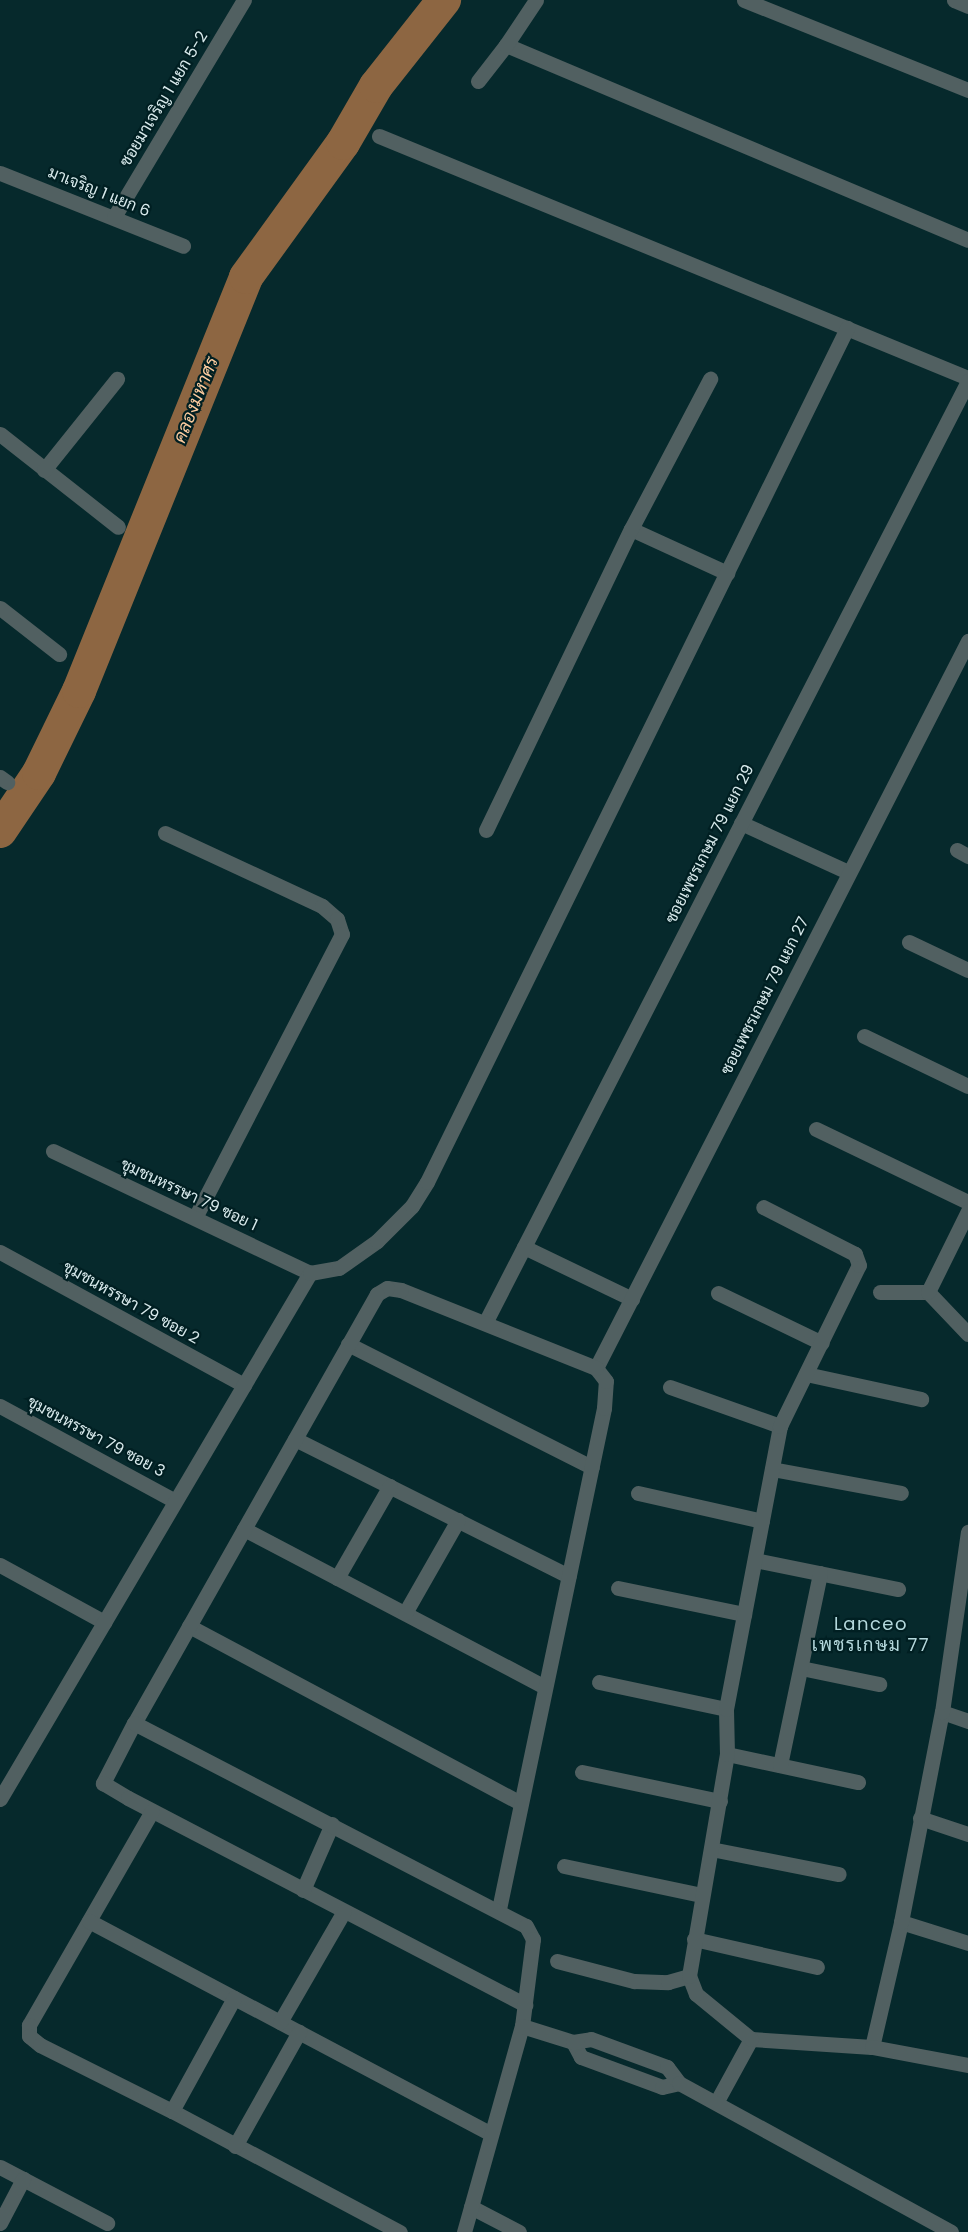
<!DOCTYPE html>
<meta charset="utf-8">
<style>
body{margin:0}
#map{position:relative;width:968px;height:2232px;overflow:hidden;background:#06292c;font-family:Poppins,Sarabun,sans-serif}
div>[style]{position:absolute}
.river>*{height:34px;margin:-17px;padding:0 17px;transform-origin:17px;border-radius:17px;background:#8d6642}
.minor>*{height:15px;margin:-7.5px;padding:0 7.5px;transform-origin:7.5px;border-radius:7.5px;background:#516061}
span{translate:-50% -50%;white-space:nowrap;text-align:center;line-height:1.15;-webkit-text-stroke:4.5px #001f22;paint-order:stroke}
.street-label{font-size:16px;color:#d8eaec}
.water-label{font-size:18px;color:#fdcc9f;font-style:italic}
.neighbourhood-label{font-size:18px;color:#b4d8dc;letter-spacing:1.5px}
</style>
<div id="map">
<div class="river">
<i style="left:0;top:831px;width:70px;rotate:-56.1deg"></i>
<i style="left:39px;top:773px;width:91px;rotate:-64deg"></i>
<i style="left:79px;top:691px;width:446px;rotate:-68deg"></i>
<i style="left:246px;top:277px;width:165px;rotate:-54.1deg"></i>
<i style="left:343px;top:143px;width:66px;rotate:-59.9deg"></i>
<i style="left:376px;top:86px;width:110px;rotate:-51.7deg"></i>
</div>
<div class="minor">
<i style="left:744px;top:0;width:241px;rotate:21.9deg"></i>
<i style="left:954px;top:0;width:15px;rotate:23deg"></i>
<i style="left:506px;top:45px;width:501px;rotate:22.88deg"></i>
<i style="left:478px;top:81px;width:46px;rotate:-52.1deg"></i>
<i style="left:506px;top:45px;width:54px;rotate:-56.3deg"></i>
<i style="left:379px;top:136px;width:637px;rotate:22.34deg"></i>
<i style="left:0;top:173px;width:197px;rotate:21.7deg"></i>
<i style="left:114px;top:217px;width:253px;rotate:-59.1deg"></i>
<i style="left:0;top:434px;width:150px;rotate:38.2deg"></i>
<i style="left:44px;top:470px;width:117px;rotate:-51.3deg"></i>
<i style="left:631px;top:529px;width:106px;rotate:24.6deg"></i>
<i style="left:0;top:608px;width:75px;rotate:37.9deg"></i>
<i style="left:0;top:777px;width:9px;rotate:36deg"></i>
<i style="left:741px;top:823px;width:118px;rotate:24.6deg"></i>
<i style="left:486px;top:830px;width:334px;rotate:-64.3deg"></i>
<i style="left:631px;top:529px;width:170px;rotate:-62.2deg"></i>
<i style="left:165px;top:833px;width:173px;rotate:24.9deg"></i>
<i style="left:322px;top:906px;width:20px;rotate:41deg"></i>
<i style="left:337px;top:919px;width:16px;rotate:72deg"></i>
<i style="left:342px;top:934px;width:319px;rotate:117.4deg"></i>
<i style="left:957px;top:850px;width:13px;rotate:29deg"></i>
<i style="left:909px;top:942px;width:65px;rotate:25.4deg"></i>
<i style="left:864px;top:1036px;width:115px;rotate:25.7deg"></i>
<i style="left:816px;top:1129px;width:169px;rotate:25.7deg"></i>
<i style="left:53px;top:1151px;width:284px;rotate:25.4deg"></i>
<i style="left:524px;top:1247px;width:120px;rotate:25.7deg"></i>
<i style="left:0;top:1252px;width:278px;rotate:28.6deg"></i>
<i style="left:880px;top:1292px;width:48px"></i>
<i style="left:928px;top:1292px;width:58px;rotate:46.4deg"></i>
<i style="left:928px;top:1292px;width:90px;rotate:-63.7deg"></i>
<i style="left:718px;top:1293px;width:115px;rotate:25.7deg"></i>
<i style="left:485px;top:1323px;width:1059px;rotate:-62.85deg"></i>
<i style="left:348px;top:1344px;width:273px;rotate:26.8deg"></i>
<i style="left:596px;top:1368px;width:817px;rotate:-62.9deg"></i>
<i style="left:806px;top:1374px;width:118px;rotate:12.3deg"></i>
<i style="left:670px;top:1387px;width:117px;rotate:19.5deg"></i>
<i style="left:0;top:1406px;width:199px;rotate:28.5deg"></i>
<i style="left:295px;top:1439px;width:306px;rotate:26.6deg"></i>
<i style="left:772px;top:1469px;width:131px;rotate:10.5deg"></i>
<i style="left:638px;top:1493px;width:127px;rotate:12.7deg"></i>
<i style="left:244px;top:1529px;width:340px;rotate:27.7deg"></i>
<i style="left:755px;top:1560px;width:146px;rotate:11.5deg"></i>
<i style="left:0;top:1565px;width:119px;rotate:28.7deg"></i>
<i style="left:337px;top:1578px;width:106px;rotate:-60.1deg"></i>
<i style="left:618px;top:1588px;width:129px;rotate:11.7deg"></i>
<i style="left:405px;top:1613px;width:107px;rotate:-60.3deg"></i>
<i style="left:189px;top:1626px;width:376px;rotate:28.1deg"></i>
<i style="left:801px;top:1668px;width:80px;rotate:11.6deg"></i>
<i style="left:599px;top:1682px;width:130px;rotate:12deg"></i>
<i style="left:942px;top:1712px;width:28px;rotate:19deg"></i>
<i style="left:134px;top:1723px;width:68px;rotate:117.3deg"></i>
<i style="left:103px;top:1783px;width:29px;rotate:31deg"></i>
<i style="left:128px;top:1798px;width:448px;rotate:27.5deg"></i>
<i style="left:727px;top:1754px;width:134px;rotate:12.1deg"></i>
<i style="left:780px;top:1765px;width:196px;rotate:-78.2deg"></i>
<i style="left:582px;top:1772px;width:141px;rotate:11.9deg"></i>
<i style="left:0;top:1799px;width:611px;rotate:-59.49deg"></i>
<i style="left:310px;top:1273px;width:29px;rotate:-10deg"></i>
<i style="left:339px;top:1268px;width:47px;rotate:-35.4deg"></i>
<i style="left:377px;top:1241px;width:49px;rotate:-45deg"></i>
<i style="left:412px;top:1206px;width:28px;rotate:-58deg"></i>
<i style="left:427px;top:1182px;width:952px;rotate:-63.81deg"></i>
<i style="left:152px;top:1811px;width:247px;rotate:119.9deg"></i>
<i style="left:29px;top:2025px;width:11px;rotate:90deg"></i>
<i style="left:29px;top:2036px;width:14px;rotate:39deg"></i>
<i style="left:40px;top:2045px;width:148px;rotate:26.6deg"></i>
<i style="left:172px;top:2111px;width:258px;rotate:28deg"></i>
<i style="left:920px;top:1818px;width:51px;rotate:18.4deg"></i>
<i style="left:711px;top:1849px;width:130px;rotate:11.1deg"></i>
<i style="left:564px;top:1866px;width:141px;rotate:11.9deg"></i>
<i style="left:303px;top:1890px;width:72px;rotate:-66.3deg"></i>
<i style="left:499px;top:1909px;width:512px;rotate:-78.16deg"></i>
<i style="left:604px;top:1408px;width:27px;rotate:-86deg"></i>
<i style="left:606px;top:1381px;width:16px;rotate:-128deg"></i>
<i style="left:596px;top:1368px;width:210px;rotate:-158.2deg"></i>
<i style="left:401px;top:1290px;width:14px;rotate:-172deg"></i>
<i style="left:387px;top:1288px;width:12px;rotate:149deg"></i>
<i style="left:377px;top:1294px;width:493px;rotate:119.5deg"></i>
<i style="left:134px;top:1723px;width:441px;rotate:27.4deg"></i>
<i style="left:526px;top:1926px;width:15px;rotate:62deg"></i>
<i style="left:533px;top:1939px;width:88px;rotate:97.2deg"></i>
<i style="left:89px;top:1921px;width:455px;rotate:27.9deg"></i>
<i style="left:901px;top:1922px;width:70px;rotate:17.4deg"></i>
<i style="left:694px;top:1939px;width:126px;rotate:12.8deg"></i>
<i style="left:557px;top:1961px;width:80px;rotate:14.6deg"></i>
<i style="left:634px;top:1981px;width:34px;rotate:2deg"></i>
<i style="left:668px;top:1982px;width:22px;rotate:-16deg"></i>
<i style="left:280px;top:2022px;width:128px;rotate:-60deg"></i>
<i style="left:751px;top:2039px;width:121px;rotate:3.8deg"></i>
<i style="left:872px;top:2047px;width:128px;rotate:-76.9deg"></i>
<i style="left:901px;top:1922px;width:214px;rotate:-79deg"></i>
<i style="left:942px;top:1712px;width:182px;rotate:-81.8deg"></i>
<i style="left:573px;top:2042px;width:17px;rotate:62deg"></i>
<i style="left:581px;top:2057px;width:86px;rotate:20.3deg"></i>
<i style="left:662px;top:2087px;width:17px;rotate:-13deg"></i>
<i style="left:872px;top:2047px;width:98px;rotate:10.6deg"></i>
<i style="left:717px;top:2101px;width:71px;rotate:-61.3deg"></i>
<i style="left:751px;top:2039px;width:71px;rotate:-140.7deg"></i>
<i style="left:696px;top:1994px;width:19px;rotate:-111deg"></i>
<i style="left:689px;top:1976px;width:225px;rotate:-80.3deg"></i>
<i style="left:727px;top:1754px;width:45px;rotate:-91.3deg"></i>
<i style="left:726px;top:1709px;width:288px;rotate:-79.2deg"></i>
<i style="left:780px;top:1426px;width:179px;rotate:-63.9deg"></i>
<i style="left:859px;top:1265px;width:12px;rotate:-110deg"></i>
<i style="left:855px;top:1254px;width:103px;rotate:-152.9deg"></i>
<i style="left:172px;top:2111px;width:129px;rotate:-61.2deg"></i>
<i style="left:235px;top:2146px;width:131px;rotate:-60.7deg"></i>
<i style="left:0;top:2167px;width:121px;rotate:27.6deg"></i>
<i style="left:471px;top:2207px;width:54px;rotate:27.5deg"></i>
<i style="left:0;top:2223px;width:50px;rotate:-62.4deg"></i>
<i style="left:464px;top:2232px;width:214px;rotate:-74.3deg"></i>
<i style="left:522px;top:2026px;width:53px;rotate:17.4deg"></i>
<i style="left:573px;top:2042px;width:18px;rotate:-9deg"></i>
<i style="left:591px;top:2039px;width:81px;rotate:20.2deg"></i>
<i style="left:667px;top:2067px;width:20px;rotate:53deg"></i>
<i style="left:679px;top:2083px;width:310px;rotate:28.7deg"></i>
</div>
<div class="street-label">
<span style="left:164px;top:99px;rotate:-59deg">ซอยมาเจริญ 1 แยก 5-2</span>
<span style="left:99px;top:192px;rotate:22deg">มาเจริญ 1 แยก 6</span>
<span style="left:710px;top:844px;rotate:-63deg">ซอยเพชรเกษม 79 แยก 29</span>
<span style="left:765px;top:996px;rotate:-63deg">ซอยเพชรเกษม 79 แยก 27</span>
<span style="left:189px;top:1195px;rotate:25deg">ชุมชนหรรษา 79 ซอย 1</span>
<span style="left:131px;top:1303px;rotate:29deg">ชุมชนหรรษา 79 ซอย 2</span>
<span style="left:96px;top:1437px;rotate:28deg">ชุมชนหรรษา 79 ซอย 3</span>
</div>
<div class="water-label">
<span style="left:196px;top:400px;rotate:-68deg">คลองมหาศร</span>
</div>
<div class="neighbourhood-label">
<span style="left:871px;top:1635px">Lanceo<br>เพชรเกษม 77</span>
</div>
</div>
